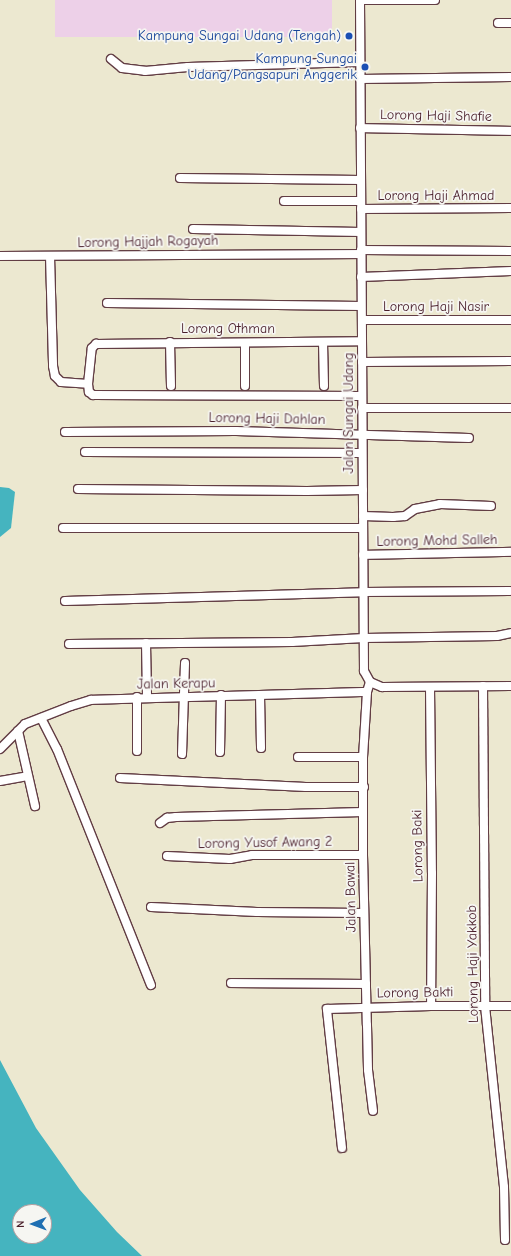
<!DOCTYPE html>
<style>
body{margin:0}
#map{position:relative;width:511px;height:1256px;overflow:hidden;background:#ece8d0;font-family:"Comic Neue",sans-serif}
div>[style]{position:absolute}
.built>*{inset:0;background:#edd0e8;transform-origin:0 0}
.water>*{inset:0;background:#45b4bf}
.roads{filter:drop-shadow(1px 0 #623d44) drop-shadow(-1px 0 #623d44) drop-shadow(0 1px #623d44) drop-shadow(0 -1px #623d44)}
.minor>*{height:8px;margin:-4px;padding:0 4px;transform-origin:4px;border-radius:4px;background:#fff}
.dots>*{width:11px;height:11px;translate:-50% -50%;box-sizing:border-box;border:2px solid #f6f6f2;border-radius:50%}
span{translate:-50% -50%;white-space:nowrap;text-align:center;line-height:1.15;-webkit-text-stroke:3.5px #f6f6f2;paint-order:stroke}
.transit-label{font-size:14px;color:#164399}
.right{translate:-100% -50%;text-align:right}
.street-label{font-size:14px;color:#4a1f2b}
.north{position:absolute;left:12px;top:1204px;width:40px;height:40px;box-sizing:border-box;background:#f6f6f2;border:1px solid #b1a0a2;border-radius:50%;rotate:269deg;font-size:11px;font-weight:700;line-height:16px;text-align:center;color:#4a1f2b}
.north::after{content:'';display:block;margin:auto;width:14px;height:18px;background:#1f6fb2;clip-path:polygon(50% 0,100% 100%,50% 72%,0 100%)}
</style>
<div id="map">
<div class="built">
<i style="left:55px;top:0;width:277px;height:37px"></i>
</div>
<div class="water">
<i style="clip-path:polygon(0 487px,9px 488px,15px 492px,11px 528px,0 537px)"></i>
<i style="clip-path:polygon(evenodd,0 1060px,36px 1128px,80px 1190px,117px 1232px,142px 1256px,0 1256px,0 1060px,20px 1212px,44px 1212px,44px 1236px,20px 1236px,20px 1212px)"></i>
</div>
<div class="roads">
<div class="minor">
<i style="left:360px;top:0;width:671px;rotate:89.66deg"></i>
<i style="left:364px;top:671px;width:13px;rotate:61deg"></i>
<i style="left:370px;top:682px;width:13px;rotate:23deg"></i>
<i style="left:382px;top:687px;width:129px;rotate:-0.4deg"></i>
<i style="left:360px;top:0;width:75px"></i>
<i style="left:498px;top:23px;width:13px"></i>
<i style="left:111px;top:59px;width:14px;rotate:39deg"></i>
<i style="left:122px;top:68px;width:23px;rotate:7deg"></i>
<i style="left:145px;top:71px;width:43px;rotate:-5.3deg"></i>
<i style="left:188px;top:67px;width:172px;rotate:-1.7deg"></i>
<i style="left:360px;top:79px;width:151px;rotate:-0.8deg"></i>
<i style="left:360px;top:128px;width:151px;rotate:1.1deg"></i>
<i style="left:180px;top:178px;width:181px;rotate:0.6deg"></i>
<i style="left:284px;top:201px;width:77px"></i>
<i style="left:361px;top:209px;width:150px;rotate:-0.4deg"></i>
<i style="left:193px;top:229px;width:168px;rotate:1deg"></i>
<i style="left:361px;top:250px;width:150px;rotate:0.4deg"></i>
<i style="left:0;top:256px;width:361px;rotate:-0.3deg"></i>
<i style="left:50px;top:256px;width:110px;rotate:88.4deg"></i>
<i style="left:53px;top:366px;width:10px;rotate:79deg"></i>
<i style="left:55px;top:376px;width:8px;rotate:45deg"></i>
<i style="left:61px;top:382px;width:27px;rotate:4deg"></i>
<i style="left:88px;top:384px;width:36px;rotate:-84deg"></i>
<i style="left:92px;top:348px;width:6px;rotate:-45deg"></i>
<i style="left:96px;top:344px;width:266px;rotate:-0.6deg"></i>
<i style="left:361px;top:277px;width:150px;rotate:-2.3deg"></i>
<i style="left:107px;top:303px;width:254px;rotate:0.7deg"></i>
<i style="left:362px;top:320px;width:149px"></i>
<i style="left:170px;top:342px;width:44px;rotate:88.7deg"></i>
<i style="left:323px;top:342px;width:44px;rotate:88.7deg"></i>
<i style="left:245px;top:343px;width:43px;rotate:90deg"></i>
<i style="left:362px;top:362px;width:149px;rotate:-0.4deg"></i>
<i style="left:88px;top:384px;width:8px;rotate:83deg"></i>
<i style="left:89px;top:392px;width:5px;rotate:37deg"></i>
<i style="left:93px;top:395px;width:269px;rotate:0.2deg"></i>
<i style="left:362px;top:408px;width:149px"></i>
<i style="left:65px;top:432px;width:171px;rotate:-0.3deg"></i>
<i style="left:236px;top:431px;width:233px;rotate:1.7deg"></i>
<i style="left:85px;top:452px;width:277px;rotate:0.2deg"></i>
<i style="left:78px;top:489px;width:229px;rotate:0.5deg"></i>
<i style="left:307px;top:491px;width:56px;rotate:-1deg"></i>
<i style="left:363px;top:516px;width:30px;rotate:2deg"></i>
<i style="left:393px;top:517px;width:12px;rotate:-5deg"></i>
<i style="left:405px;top:516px;width:12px;rotate:-35deg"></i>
<i style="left:415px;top:509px;width:25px;rotate:-11deg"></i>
<i style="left:440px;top:504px;width:51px;rotate:2.2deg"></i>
<i style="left:63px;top:528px;width:300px"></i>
<i style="left:363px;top:555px;width:148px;rotate:-1.2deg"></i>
<i style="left:65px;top:601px;width:298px;rotate:-1.7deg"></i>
<i style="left:363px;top:592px;width:147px;rotate:-0.4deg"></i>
<i style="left:146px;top:643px;width:54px;rotate:88.9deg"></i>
<i style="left:69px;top:644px;width:223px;rotate:-0.5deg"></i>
<i style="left:292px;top:642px;width:72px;rotate:-3.2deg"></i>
<i style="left:364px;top:638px;width:133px;rotate:-0.9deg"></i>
<i style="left:497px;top:636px;width:14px;rotate:-12deg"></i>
<i style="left:370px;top:682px;width:10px;rotate:107deg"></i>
<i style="left:367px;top:692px;width:65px;rotate:93.5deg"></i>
<i style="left:363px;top:757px;width:98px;rotate:90deg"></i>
<i style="left:363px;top:855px;width:170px;rotate:88.7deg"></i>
<i style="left:367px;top:1025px;width:45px;rotate:88.7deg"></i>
<i style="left:368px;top:1070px;width:41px;rotate:83deg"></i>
<i style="left:483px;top:686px;width:320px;rotate:89.6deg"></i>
<i style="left:485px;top:1006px;width:182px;rotate:84deg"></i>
<i style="left:504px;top:1187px;width:53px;rotate:88.9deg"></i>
<i style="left:430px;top:687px;width:186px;rotate:89.4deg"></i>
<i style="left:432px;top:873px;width:133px;rotate:90.4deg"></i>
<i style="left:260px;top:695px;width:53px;rotate:88.9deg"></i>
<i style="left:137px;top:697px;width:54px;rotate:90deg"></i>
<i style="left:41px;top:718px;width:35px;rotate:63deg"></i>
<i style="left:57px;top:749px;width:254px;rotate:68.3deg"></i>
<i style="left:18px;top:731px;width:77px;rotate:77.2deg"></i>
<i style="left:0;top:749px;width:35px;rotate:-45deg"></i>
<i style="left:25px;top:724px;width:49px;rotate:-21.4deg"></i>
<i style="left:71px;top:706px;width:21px;rotate:-17deg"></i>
<i style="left:91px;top:700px;width:276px;rotate:-1.7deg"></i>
<i style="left:220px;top:752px;width:57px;rotate:-89deg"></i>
<i style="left:182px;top:754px;width:91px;rotate:-88.1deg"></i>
<i style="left:298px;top:757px;width:65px"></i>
<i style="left:120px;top:778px;width:186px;rotate:2.8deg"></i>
<i style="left:306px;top:787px;width:58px"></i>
<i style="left:0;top:781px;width:28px;rotate:-10deg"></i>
<i style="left:160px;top:823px;width:9px;rotate:-36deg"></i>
<i style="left:167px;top:818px;width:9px;rotate:-6deg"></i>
<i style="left:176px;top:817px;width:187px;rotate:-1.5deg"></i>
<i style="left:167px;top:856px;width:63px;rotate:2.7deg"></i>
<i style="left:230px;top:859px;width:22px;rotate:-10deg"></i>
<i style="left:252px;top:855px;width:111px"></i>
<i style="left:151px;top:907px;width:106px;rotate:2.7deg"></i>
<i style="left:257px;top:912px;width:107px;rotate:0.5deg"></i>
<i style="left:231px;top:983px;width:135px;rotate:0.4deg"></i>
<i style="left:342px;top:1148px;width:140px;rotate:-96.2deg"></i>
<i style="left:327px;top:1009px;width:104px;rotate:-1.7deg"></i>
<i style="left:431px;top:1006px;width:80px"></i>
</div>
</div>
<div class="dots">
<i style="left:349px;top:36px;background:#1a4fb4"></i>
<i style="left:365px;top:67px;background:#1a4fb4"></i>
</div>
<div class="transit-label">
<span class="right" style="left:341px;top:36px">Kampung Sungai Udang (Tengah)</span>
<span class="right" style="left:357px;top:67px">Kampung Sungai<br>Udang/Pangsapuri Anggerik</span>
</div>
<div class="street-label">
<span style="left:436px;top:116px;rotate:1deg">Lorong Haji Shafie</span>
<span style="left:436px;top:196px">Lorong Haji Ahmad</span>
<span style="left:148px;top:242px;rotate:-1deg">Lorong Hajjah Rogayah</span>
<span style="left:436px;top:307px">Lorong Haji Nasir</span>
<span style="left:228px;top:329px">Lorong Othman</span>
<span style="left:349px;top:413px;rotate:-90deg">Jalan Sungai Udang</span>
<span style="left:267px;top:419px;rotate:1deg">Lorong Haji Dahlan</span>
<span style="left:437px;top:541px;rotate:-1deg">Lorong Mohd Salleh</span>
<span style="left:176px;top:684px;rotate:-1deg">Jalan Kerapu</span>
<span style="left:265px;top:843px;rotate:-1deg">Lorong Yusof Awang 2</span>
<span style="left:418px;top:846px;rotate:-91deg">Lorong Baki</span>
<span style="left:351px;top:897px;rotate:-91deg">Jalan Bawal</span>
<span style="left:473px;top:964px;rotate:-91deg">Lorong Haji Yakkob</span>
<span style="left:415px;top:993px;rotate:-1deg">Lorong Bakti</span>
</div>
<div class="north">N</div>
</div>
